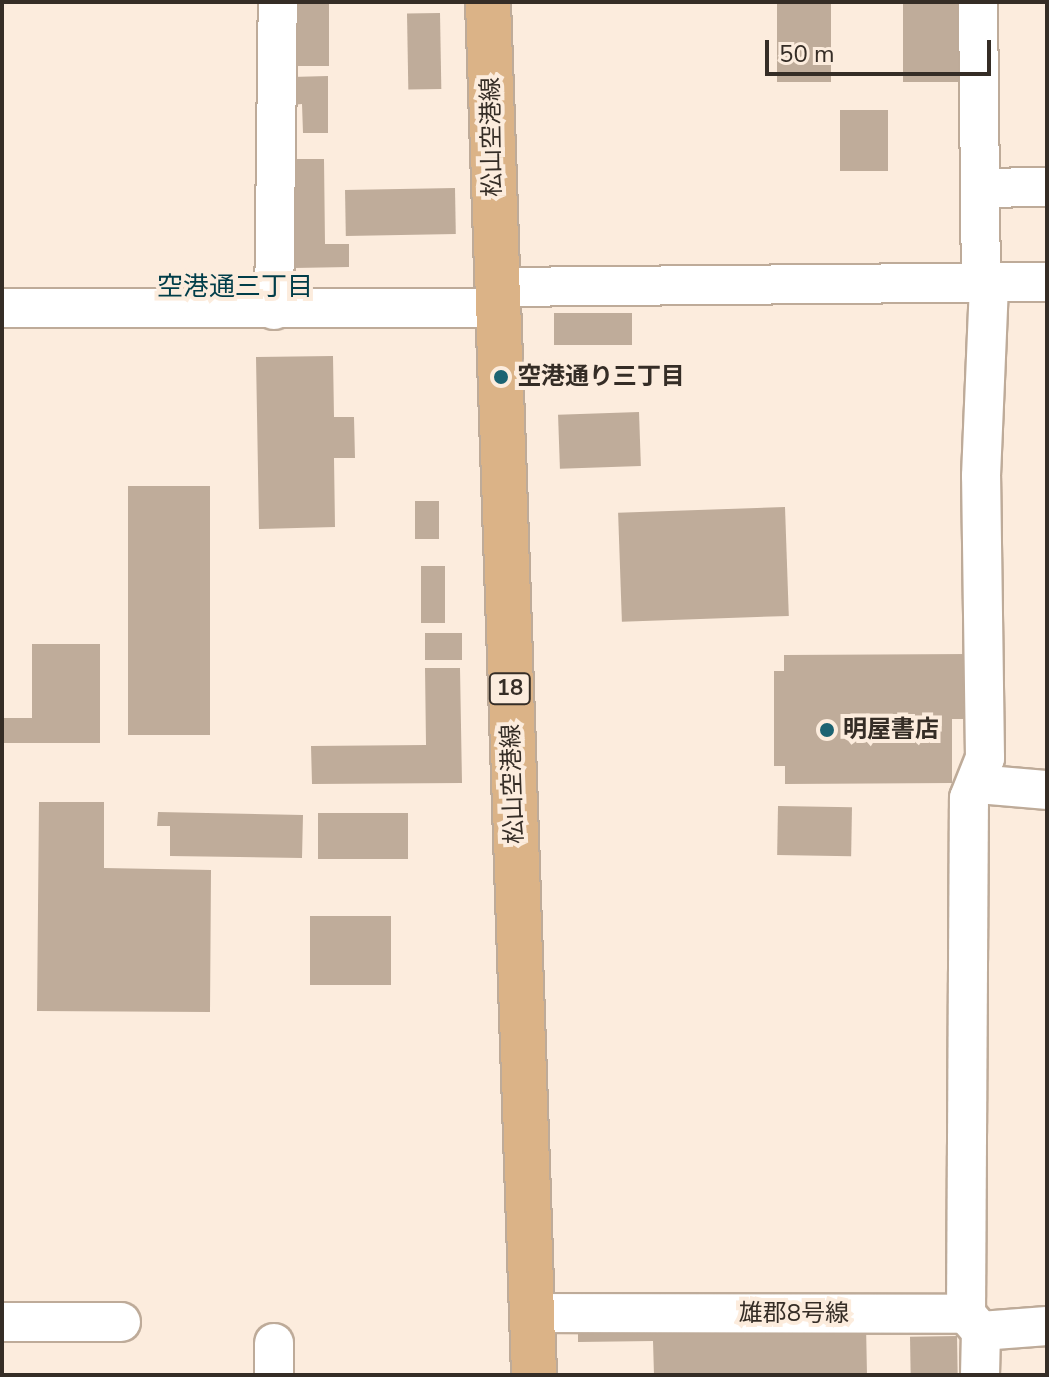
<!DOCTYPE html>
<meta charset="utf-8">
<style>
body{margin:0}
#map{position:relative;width:1049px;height:1377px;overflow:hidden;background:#fcecdd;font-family:"Nunito Sans","Noto Sans JP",sans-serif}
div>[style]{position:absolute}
.building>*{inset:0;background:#bfac9a;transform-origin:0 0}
.roads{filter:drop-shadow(2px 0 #beab99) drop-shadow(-2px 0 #beab99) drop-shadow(0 2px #beab99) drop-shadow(0 -2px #beab99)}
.minor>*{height:38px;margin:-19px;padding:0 19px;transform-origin:19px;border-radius:19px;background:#fff}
.major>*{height:44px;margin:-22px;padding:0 22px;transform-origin:22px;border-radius:22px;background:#dbb387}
.dots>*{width:22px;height:22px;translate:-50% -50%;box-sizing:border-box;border:4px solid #fcecdd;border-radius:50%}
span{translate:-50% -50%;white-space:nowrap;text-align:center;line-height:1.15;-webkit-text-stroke:8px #fcecdd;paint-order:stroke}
.shield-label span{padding:2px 6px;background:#fcecdd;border:2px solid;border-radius:6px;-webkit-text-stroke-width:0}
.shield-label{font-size:22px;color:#352d26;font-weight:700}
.street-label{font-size:24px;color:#352d26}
.poi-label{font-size:24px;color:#352d26;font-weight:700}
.left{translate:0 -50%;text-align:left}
.neighbourhood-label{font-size:26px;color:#003d49}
.frame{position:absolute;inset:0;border:4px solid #352d26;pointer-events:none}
.scale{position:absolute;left:765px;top:40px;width:226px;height:36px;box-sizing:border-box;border:4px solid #352d26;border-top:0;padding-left:10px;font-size:24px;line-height:28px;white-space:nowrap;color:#352d26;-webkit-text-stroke:6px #fcecdd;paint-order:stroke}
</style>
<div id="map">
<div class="building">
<i style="left:294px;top:2px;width:35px;height:64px"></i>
<i style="left:777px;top:2px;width:54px;height:80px"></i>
<i style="left:903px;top:2px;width:55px;height:80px"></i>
<i style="left:440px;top:13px;width:76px;height:33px;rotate:89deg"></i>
<i style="clip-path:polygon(328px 76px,328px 133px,303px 133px,302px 104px,291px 105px,291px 77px)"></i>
<i style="left:840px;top:110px;width:48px;height:61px"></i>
<i style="clip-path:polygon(292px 159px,324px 159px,325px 244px,349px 244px,349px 267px,294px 268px)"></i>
<i style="left:455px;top:188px;width:46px;height:110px;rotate:89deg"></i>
<i style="left:632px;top:313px;width:32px;height:78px;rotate:90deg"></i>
<i style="clip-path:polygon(333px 356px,334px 417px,354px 417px,355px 458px,334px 458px,335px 527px,259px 529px,256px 357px)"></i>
<i style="left:639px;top:412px;width:54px;height:81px;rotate:88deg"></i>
<i style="left:210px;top:486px;width:249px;height:82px;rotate:90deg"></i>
<i style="left:415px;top:501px;width:24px;height:38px"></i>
<i style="left:785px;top:507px;width:109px;height:167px;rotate:88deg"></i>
<i style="left:421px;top:566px;width:24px;height:57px"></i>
<i style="left:425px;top:633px;width:37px;height:27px"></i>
<i style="clip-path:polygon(32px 644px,100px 644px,100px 743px,2px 743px,2px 718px,32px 718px)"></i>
<i style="clip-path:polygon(970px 654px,971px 719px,952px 719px,952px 783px,785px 784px,785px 766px,774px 766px,774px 671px,784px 671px,784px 655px)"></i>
<i style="clip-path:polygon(425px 668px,460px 668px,462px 783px,312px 784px,311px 746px,426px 745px)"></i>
<i style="clip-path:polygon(39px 802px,104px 802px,104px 868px,211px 870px,210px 1012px,37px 1011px)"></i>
<i style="left:778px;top:806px;width:74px;height:49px;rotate:1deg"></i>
<i style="clip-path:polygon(158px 812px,303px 815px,302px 858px,170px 856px,170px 826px,157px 826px)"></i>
<i style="left:318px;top:813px;width:90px;height:46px"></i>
<i style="left:310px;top:916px;width:81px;height:69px"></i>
<i style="clip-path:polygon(866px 1324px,867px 1375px,654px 1375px,653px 1341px,578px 1342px,578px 1329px)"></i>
<i style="left:957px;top:1336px;width:39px;height:47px;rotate:89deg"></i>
</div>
<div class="roads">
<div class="minor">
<i style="left:978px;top:2px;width:282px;rotate:89.4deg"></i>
<i style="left:980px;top:188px;width:67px;rotate:-0.9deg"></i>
<i style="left:496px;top:287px;width:551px;rotate:-0.52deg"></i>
<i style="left:2px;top:308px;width:494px"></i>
<i style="left:274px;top:310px;width:308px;rotate:-89.3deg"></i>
<i style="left:977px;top:784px;width:70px;rotate:4.9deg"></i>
<i style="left:533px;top:1313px;width:433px;rotate:0.1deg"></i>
<i style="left:966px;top:1314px;width:23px;rotate:49deg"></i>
<i style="left:981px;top:1331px;width:66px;rotate:-4.3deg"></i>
<i style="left:966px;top:1314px;width:516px;rotate:-89.67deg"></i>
<i style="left:969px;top:798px;width:43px;rotate:-68.2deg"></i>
<i style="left:985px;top:758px;width:282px;rotate:-90.8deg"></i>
<i style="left:981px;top:476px;width:192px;rotate:-87.6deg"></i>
<i style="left:2px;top:1322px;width:119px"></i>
<i style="left:274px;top:1343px;width:32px;rotate:90deg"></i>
<i style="left:980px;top:1375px;width:44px;rotate:-88.7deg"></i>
</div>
<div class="major">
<i style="left:488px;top:2px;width:1374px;rotate:88.08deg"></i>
</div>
</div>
<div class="dots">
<i style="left:501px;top:377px;background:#1c6372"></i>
<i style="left:827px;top:730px;background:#1c6372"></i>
</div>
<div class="shield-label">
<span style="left:510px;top:689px">18</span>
</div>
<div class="street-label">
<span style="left:492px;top:137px;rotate:-91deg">松山空港線</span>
<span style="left:513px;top:784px;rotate:-92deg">松山空港線</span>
<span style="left:794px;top:1314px">雄郡8号線</span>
</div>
<div class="poi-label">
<span class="left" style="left:517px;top:377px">空港通り三丁目</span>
<span class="left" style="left:843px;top:730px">明屋書店</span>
</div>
<div class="neighbourhood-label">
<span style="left:235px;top:287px">空港通三丁目</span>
</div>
<div class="frame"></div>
<div class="scale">50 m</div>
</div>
